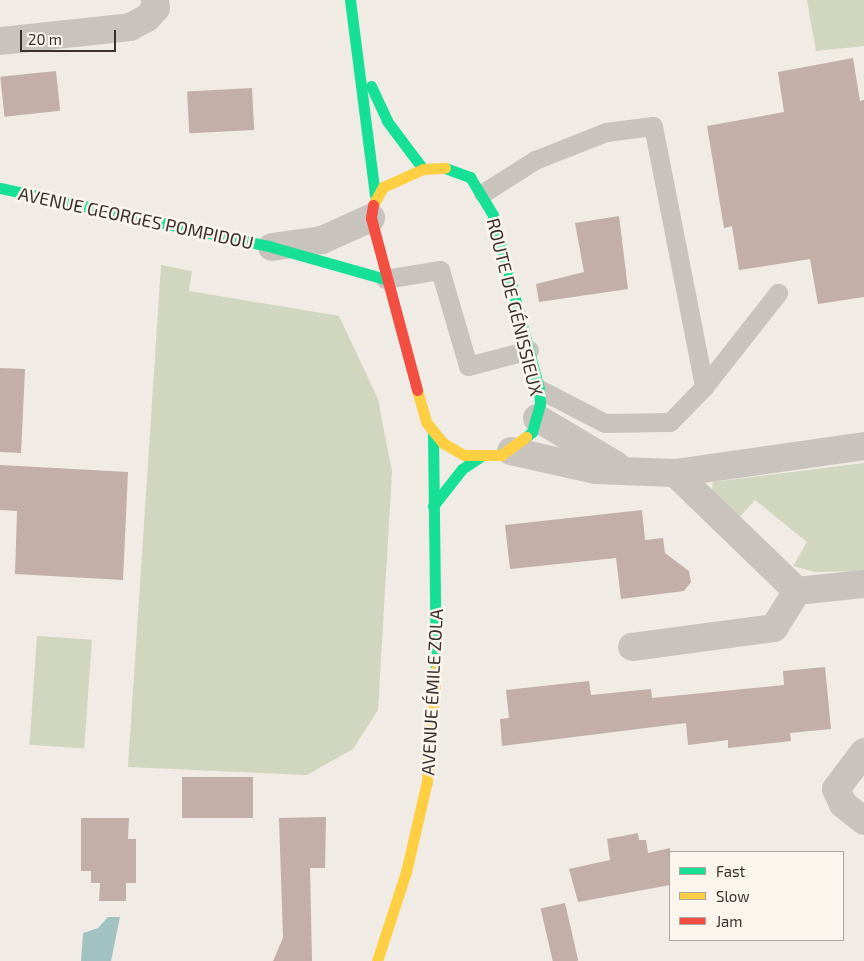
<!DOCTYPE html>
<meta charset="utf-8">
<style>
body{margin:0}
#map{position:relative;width:864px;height:961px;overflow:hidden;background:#f0ebe5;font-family:"Exo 2",sans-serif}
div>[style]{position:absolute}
.green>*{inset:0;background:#d1d6bf;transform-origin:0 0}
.water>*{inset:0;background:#a1c2c1}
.building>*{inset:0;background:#c3afa7;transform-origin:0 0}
.lane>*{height:19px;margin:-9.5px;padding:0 9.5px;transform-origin:9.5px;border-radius:9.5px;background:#c9c3be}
.street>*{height:28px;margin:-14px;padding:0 14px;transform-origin:14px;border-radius:14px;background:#c9c3be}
.fast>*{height:11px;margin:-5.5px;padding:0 5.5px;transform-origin:5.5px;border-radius:5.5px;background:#16e098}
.slow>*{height:11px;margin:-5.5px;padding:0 5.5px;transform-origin:5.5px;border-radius:5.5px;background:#ffcf43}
.jam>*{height:11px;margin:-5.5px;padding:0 5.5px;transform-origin:5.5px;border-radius:5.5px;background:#f24e42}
span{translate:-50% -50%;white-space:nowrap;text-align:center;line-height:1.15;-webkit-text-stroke:5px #fbf5ee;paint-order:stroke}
.street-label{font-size:18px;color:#3b302b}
.legend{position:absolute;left:669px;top:851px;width:175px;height:90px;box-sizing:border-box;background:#fbf5ee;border:1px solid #aea6a0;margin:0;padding:6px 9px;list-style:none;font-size:15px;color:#3b302b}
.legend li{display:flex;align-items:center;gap:10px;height:25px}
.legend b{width:25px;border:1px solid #aea6a0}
.scale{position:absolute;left:20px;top:30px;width:96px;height:22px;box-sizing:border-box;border:2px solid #3b302b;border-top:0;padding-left:6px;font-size:15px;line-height:18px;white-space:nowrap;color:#3b302b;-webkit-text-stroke:4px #fbf5ee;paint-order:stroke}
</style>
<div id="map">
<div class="green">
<i style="clip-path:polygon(807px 0,864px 0,864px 46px,816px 51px)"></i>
<i style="clip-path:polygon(161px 265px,192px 271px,189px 291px,339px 316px,378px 399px,392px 472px,378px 710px,353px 749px,307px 775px,128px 767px)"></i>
<i style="clip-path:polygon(864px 463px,864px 571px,815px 572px,793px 566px,807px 542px,755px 500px,737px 520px,711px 496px,713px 482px)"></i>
<i style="left:37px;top:636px;width:55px;height:109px;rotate:4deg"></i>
</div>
<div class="water">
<i style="clip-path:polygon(108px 917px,120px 917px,111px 961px,81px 961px,83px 933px,98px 928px)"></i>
</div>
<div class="building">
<i style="clip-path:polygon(853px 58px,860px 101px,864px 100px,864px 297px,818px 304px,810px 259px,739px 270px,732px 226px,724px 228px,707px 126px,784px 112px,778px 72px)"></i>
<i style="left:56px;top:71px;width:40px;height:56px;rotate:84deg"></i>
<i style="left:252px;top:88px;width:42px;height:65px;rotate:87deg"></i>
<i style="clip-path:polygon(619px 216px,628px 289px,539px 302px,536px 284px,584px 272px,575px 223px)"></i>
<i style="clip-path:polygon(0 368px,25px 369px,21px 453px,0 452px)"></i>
<i style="clip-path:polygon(0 465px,128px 472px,123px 580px,15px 574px,17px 511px,0 510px)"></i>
<i style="clip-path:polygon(642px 510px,645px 540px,663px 538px,665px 553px,689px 571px,691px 582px,684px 591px,621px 599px,616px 558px,510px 569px,505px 525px)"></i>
<i style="clip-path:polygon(825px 667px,831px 729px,790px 733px,791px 741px,728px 748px,728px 740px,688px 745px,686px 723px,502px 746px,500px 719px,509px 718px,506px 690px,589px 681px,591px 695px,651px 689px,652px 698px,784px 685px,783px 671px)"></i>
<i style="left:182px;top:777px;width:71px;height:41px"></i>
<i style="clip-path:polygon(326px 817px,325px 868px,310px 868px,312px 961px,273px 961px,283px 938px,279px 818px)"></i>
<i style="clip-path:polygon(81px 818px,129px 818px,128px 839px,136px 839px,136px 883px,126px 883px,126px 901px,99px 901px,100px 883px,91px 883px,91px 871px,81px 871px)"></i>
<i style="clip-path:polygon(638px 833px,639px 840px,646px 840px,648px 853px,670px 848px,670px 885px,578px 902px,569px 869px,610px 860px,607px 839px)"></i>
<i style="left:565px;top:903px;width:59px;height:25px;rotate:77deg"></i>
</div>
<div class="lane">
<i style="left:483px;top:193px;width:62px;rotate:-32.4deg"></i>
<i style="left:535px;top:160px;width:76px;rotate:-21.5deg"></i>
<i style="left:606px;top:132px;width:47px;rotate:-7.3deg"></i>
<i style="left:653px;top:126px;width:266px;rotate:78.9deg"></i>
<i style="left:385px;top:279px;width:56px;rotate:-9.3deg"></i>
<i style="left:440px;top:270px;width:100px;rotate:73.7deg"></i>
<i style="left:468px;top:366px;width:63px;rotate:-14.7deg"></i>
<i style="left:539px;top:389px;width:74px;rotate:27.3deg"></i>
<i style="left:605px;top:423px;width:65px;rotate:-0.9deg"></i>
<i style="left:670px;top:422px;width:49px;rotate:-45.8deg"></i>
<i style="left:704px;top:387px;width:120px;rotate:-51.8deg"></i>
</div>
<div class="street">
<i style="left:0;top:41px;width:131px;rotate:-6.1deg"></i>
<i style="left:130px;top:27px;width:19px;rotate:-28deg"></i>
<i style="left:147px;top:18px;width:13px;rotate:-48deg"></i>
<i style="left:156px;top:8px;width:8px;rotate:-97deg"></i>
<i style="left:272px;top:247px;width:50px;rotate:-8deg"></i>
<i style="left:322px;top:240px;width:54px;rotate:-24.2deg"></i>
<i style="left:537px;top:418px;width:92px;rotate:30.7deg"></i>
<i style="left:511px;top:451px;width:86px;rotate:12.7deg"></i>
<i style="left:595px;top:470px;width:80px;rotate:2.1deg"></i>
<i style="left:675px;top:473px;width:191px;rotate:-8.1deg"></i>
<i style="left:675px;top:473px;width:170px;rotate:44deg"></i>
<i style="left:797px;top:591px;width:67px;rotate:-6deg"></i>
<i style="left:632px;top:647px;width:143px;rotate:-7.6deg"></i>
<i style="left:774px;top:628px;width:44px;rotate:-58.1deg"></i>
<i style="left:864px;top:752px;width:46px;rotate:127.1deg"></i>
<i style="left:836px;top:789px;width:17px;rotate:65deg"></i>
<i style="left:843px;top:804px;width:27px;rotate:39deg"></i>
</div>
<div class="fast">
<i style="left:350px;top:0;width:197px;rotate:82.7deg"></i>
<i style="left:371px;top:86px;width:38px;rotate:65deg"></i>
<i style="left:387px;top:121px;width:60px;rotate:53.1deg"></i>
<i style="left:445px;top:168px;width:27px;rotate:20deg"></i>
<i style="left:470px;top:177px;width:44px;rotate:58.8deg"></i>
<i style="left:493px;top:215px;width:180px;rotate:75.2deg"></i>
<i style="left:539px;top:389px;width:15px;rotate:86deg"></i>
<i style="left:540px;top:404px;width:29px;rotate:106deg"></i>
<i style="left:532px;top:432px;width:8px;rotate:140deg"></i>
<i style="left:0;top:188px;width:278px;rotate:12.2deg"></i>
<i style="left:272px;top:247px;width:117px;rotate:15.8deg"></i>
<i style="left:433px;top:434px;width:235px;rotate:89.3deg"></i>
<i style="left:433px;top:506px;width:47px;rotate:-51.9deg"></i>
<i style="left:462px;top:469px;width:23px;rotate:-34deg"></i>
</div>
<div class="slow">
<i style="left:373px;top:205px;width:21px;rotate:-61deg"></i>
<i style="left:383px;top:187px;width:44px;rotate:-24.2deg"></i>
<i style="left:423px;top:169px;width:22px;rotate:-3deg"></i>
<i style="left:417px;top:390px;width:33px;rotate:74deg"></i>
<i style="left:426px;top:422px;width:27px;rotate:51deg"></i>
<i style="left:443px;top:443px;width:24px;rotate:30deg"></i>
<i style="left:464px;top:455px;width:37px"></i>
<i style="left:501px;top:455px;width:31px;rotate:-36deg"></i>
<i style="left:377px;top:961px;width:94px;rotate:-72deg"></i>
<i style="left:406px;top:872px;width:93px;rotate:-77deg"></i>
<i style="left:427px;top:781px;width:112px;rotate:-85.4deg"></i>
</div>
<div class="jam">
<i style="left:373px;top:205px;width:13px;rotate:99deg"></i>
<i style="left:371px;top:218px;width:178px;rotate:75deg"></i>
</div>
<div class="street-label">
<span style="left:136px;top:218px;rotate:12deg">AVENUE GEORGES POMPIDOU</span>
<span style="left:515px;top:307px;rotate:76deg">ROUTE DE GÉNISSIEUX</span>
<span style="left:432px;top:692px;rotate:-87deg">AVENUE ÉMILE ZOLA</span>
</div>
<ul class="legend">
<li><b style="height:6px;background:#16e098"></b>Fast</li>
<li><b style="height:6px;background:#ffcf43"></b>Slow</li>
<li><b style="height:6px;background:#f24e42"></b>Jam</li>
</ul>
<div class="scale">20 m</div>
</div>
